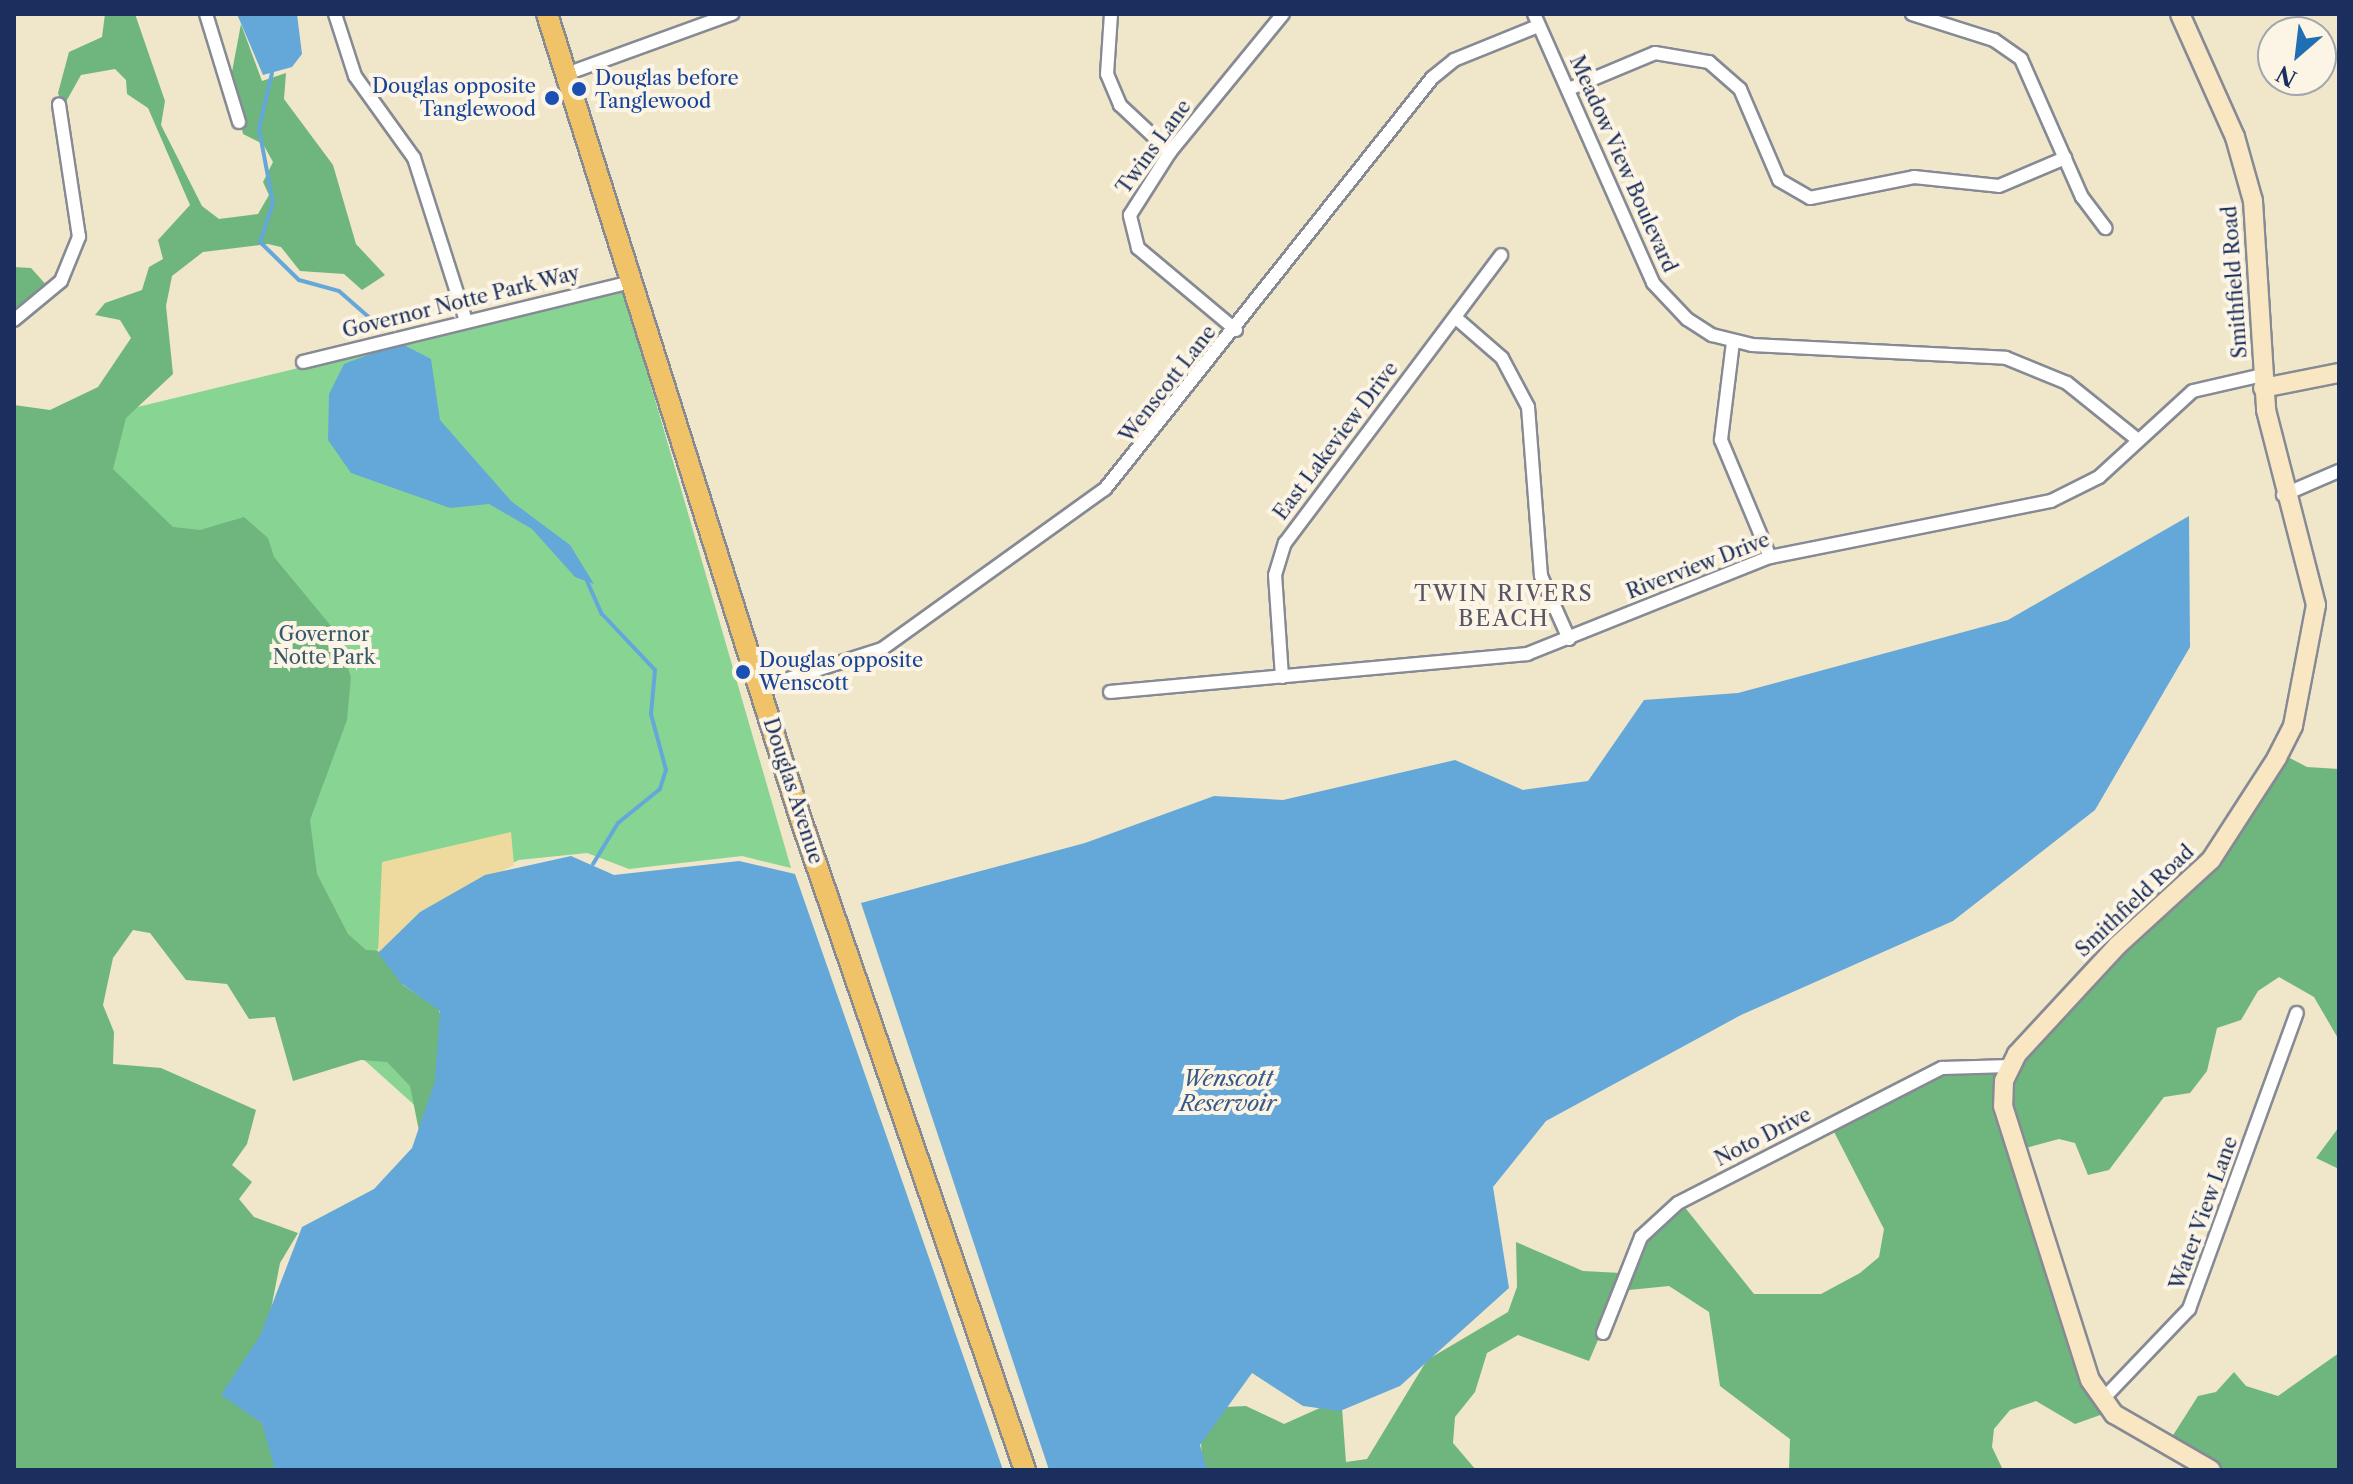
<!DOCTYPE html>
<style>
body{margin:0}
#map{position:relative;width:2353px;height:1484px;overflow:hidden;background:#f0e6c9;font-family:"Libre Caslon Text",serif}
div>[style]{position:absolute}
.green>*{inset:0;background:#88d593}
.forest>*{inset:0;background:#6eb67d}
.sand>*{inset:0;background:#eeda9e}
.water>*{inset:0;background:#64a8d9}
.stream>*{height:4px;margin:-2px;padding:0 2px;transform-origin:2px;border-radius:2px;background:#64a8d9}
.roads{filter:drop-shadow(2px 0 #868a94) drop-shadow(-2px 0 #868a94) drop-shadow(0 2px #868a94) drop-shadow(0 -2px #868a94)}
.street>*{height:12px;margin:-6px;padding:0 6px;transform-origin:6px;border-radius:6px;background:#fff}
.secondary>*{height:18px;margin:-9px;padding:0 9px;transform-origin:9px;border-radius:9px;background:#f9e7c3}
.primary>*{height:20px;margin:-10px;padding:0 10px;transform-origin:10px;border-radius:10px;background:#f0c369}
.dots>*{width:22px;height:22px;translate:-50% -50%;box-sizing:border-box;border:4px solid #fcf5e5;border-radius:50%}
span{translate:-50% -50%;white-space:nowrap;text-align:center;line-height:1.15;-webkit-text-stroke:8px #fcf5e5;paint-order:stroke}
.transit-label{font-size:20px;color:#164399}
.left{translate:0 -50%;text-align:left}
.right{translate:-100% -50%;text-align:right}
.street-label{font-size:20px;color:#1b2f5e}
.park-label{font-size:20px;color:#36586b}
.neighbourhood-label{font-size:22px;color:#585564;letter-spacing:2px}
.water-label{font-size:22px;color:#355989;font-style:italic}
.frame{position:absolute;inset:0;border:16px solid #1b2f5e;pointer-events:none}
.north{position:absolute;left:2257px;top:16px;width:80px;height:80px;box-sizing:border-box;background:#fcf5e5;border:2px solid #a2a6af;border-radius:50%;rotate:208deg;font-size:22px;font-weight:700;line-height:32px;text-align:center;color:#1b2f5e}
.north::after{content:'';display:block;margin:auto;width:28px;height:36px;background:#1f6fb2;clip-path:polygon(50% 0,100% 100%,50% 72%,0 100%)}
</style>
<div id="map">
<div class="green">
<i style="clip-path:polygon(623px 289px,791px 868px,742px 856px,629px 869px,587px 853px,519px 860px,415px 909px,372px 955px,421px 1111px,35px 764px,14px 437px)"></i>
</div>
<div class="forest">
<i style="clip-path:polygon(105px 14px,135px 14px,165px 101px,161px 125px,202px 206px,219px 219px,258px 214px,269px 195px,263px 182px,273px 162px,263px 144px,243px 134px,231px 77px,241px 24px,262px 81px,286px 73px,284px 99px,333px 165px,356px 244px,385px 275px,362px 290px,344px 274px,300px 271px,281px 247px,268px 244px,203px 252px,172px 276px,166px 306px,173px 374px,126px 418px,113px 469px,173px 527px,200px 530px,244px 517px,268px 538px,274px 557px,336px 632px,351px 677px,347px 720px,310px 820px,317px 874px,348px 934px,366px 950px,387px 951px,403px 985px,439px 1009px,441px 1019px,435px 1104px,420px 1136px,410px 1086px,387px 1062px,361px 1060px,293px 1081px,275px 1017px,249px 1019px,227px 984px,186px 980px,150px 933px,133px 930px,113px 958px,103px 1005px,114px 1032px,113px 1064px,161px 1068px,256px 1110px,247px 1144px,232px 1165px,252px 1182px,239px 1199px,254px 1217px,298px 1233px,280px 1263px,251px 1412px,271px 1432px,276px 1470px,14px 1470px,14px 405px,50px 410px,98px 387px,131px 338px,120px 320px,95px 315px,105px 303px,142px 290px,149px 267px,163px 259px,158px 240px,190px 205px,148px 108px,127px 94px,126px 80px,115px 69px,81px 75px,63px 107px,58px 93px,69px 52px,102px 37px)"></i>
<i style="clip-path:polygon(14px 267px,31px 268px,49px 288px,14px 318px)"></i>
<i style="clip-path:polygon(2280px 753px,2307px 767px,2339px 769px,2339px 1040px,2314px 997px,2279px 977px,2258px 991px,2241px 1020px,2217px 1028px,2207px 1071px,2190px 1093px,2164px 1097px,2109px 1170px,2088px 1175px,2075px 1143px,2059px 1139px,2022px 1149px,2094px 1378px,2113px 1405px,2103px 1414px,2075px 1424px,2036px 1401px,2010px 1410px,1994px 1429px,1992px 1447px,2003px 1470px,1789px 1470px,1790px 1439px,1720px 1386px,1709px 1312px,1669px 1286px,1619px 1291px,1589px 1361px,1518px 1335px,1487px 1353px,1475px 1392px,1455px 1417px,1453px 1443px,1476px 1470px,1202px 1470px,1201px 1438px,1224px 1407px,1246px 1406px,1284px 1424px,1322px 1407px,1342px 1408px,1346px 1462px,1367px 1459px,1427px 1360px,1508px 1312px,1517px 1287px,1516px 1242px,1583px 1271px,1621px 1273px,1640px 1242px,1683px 1205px,1754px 1294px,1821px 1294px,1860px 1273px,1879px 1257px,1884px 1229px,1832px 1128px,1961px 1059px,2010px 1063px,2174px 898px)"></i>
<i style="clip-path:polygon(2339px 1127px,2339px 1169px,2316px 1158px)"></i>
<i style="clip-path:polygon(2339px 1353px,2339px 1470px,2223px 1470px,2170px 1440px,2198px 1396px,2216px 1392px,2234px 1372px,2246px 1386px,2278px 1396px)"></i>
</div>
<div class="sand">
<i style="clip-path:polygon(511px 832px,514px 865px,420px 912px,378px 953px,382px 862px)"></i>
</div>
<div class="water">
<i style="clip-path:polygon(237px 14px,297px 14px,302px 54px,292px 67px,263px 75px)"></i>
<i style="clip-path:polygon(400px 343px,431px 359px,440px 420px,511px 501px,570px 545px,594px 584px,575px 577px,532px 529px,489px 504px,450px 508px,351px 473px,328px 440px,329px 394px,344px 364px)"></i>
<i style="clip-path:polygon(2189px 516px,2190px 647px,2095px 810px,1953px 921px,1741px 1015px,1546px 1121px,1493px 1187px,1509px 1288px,1400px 1386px,1340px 1411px,1303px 1406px,1252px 1373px,1200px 1445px,1207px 1470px,1049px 1470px,861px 903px,1085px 843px,1214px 796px,1283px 800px,1455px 760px,1523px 790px,1588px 781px,1644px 700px,1738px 693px,2008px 620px)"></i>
<i style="clip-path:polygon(571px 856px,614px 875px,739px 861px,795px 874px,1003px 1470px,275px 1470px,262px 1423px,221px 1395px,260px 1336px,302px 1227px,374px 1189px,412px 1148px,435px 1081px,440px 1011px,402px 984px,378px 953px,420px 912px,485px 875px)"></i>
</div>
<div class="stream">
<i style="left:272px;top:73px;width:57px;rotate:103.1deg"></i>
<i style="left:259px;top:129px;width:75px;rotate:79.3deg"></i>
<i style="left:273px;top:203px;width:41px;rotate:108.4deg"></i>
<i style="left:260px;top:242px;width:54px;rotate:44.3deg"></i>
<i style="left:299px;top:280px;width:41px;rotate:15.4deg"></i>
<i style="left:339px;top:291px;width:53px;rotate:41.2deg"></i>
<i style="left:587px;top:581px;width:36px;rotate:66deg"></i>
<i style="left:602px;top:614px;width:77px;rotate:46.6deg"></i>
<i style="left:655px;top:670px;width:44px;rotate:95.2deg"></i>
<i style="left:651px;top:714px;width:58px;rotate:75deg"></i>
<i style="left:666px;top:770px;width:20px;rotate:108deg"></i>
<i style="left:660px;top:789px;width:54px;rotate:141deg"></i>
<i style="left:618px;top:823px;width:48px;rotate:121.4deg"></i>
</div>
<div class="roads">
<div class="street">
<i style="left:206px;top:14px;width:113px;rotate:73deg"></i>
<i style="left:335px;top:14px;width:65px;rotate:72.1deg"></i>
<i style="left:355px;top:76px;width:101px;rotate:54.3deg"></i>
<i style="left:414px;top:158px;width:168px;rotate:72.3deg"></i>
<i style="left:1111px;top:14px;width:60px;rotate:93.8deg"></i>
<i style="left:1107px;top:74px;width:34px;rotate:67deg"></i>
<i style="left:1120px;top:105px;width:69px;rotate:43.2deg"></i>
<i style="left:1534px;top:14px;width:294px;rotate:66.1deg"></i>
<i style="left:1653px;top:283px;width:50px;rotate:46.6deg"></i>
<i style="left:1687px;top:319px;width:30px;rotate:33deg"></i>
<i style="left:1712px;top:335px;width:41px;rotate:14deg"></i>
<i style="left:1752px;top:345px;width:254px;rotate:2.9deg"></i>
<i style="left:2006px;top:358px;width:66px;rotate:22.3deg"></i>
<i style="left:2067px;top:383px;width:91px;rotate:38.8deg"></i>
<i style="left:1912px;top:14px;width:86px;rotate:17.6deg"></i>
<i style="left:1994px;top:40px;width:33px;rotate:35deg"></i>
<i style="left:2021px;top:59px;width:151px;rotate:66.2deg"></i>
<i style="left:2082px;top:197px;width:39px;rotate:53deg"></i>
<i style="left:566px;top:74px;width:177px;rotate:-19.9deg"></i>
<i style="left:1569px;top:89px;width:93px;rotate:-22.7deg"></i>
<i style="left:1655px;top:53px;width:55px;rotate:9.5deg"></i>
<i style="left:1709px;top:62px;width:41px;rotate:41.1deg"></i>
<i style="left:1740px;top:89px;width:99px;rotate:66.8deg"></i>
<i style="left:1779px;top:180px;width:36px;rotate:30deg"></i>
<i style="left:1810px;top:198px;width:106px;rotate:-11.4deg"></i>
<i style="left:1914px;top:177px;width:85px;rotate:6deg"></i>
<i style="left:1999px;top:186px;width:72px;rotate:-23deg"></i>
<i style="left:1456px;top:318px;width:61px;rotate:41deg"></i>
<i style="left:1502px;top:358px;width:55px;rotate:62deg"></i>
<i style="left:1528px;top:407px;width:169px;rotate:85.6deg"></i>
<i style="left:1541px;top:576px;width:69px;rotate:66deg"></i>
<i style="left:14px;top:320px;width:61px;rotate:-39.7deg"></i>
<i style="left:61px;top:281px;width:48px;rotate:-67.8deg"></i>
<i style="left:79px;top:237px;width:134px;rotate:-98.6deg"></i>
<i style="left:1236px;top:330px;width:128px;rotate:-140.1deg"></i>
<i style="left:1138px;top:248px;width:34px;rotate:-104deg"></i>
<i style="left:1130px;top:215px;width:75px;rotate:-57.6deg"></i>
<i style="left:1170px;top:152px;width:178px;rotate:-50.7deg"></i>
<i style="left:1733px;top:342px;width:99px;rotate:97deg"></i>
<i style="left:1721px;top:440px;width:127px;rotate:67.3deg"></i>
<i style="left:303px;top:362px;width:337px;rotate:-13.7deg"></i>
<i style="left:2283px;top:495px;width:61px;rotate:-23.2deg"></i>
<i style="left:1282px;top:677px;width:102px;rotate:-93.9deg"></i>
<i style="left:1275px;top:575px;width:34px;rotate:-73deg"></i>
<i style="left:1285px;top:543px;width:360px;rotate:-53.1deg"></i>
<i style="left:760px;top:688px;width:128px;rotate:-17.7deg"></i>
<i style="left:882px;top:649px;width:274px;rotate:-35.7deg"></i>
<i style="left:1105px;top:489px;width:525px;rotate:-51.49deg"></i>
<i style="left:1432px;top:78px;width:28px;rotate:-39deg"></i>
<i style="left:1454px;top:60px;width:91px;rotate:-22deg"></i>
<i style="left:1110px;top:692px;width:419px;rotate:-5.2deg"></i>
<i style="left:1527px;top:654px;width:262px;rotate:-21.8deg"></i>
<i style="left:1770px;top:557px;width:287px;rotate:-11.3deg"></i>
<i style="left:2051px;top:501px;width:54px;rotate:-26.6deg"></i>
<i style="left:2099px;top:477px;width:127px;rotate:-42.5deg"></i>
<i style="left:2193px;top:391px;width:72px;rotate:-12.9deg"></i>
<i style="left:1603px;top:1333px;width:103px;rotate:-68.4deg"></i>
<i style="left:1641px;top:1237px;width:50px;rotate:-42.6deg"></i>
<i style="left:1678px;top:1203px;width:297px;rotate:-27.1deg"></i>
<i style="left:1942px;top:1068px;width:68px;rotate:-1.7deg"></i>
<i style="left:2102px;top:1400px;width:126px;rotate:-46.3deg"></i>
<i style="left:2189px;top:1309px;width:315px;rotate:-70deg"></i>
</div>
<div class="secondary">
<i style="left:2180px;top:14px;width:135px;rotate:65.9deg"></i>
<i style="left:2235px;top:137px;width:66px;rotate:74.3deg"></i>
<i style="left:2253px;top:201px;width:209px;rotate:86.4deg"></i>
<i style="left:2266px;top:410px;width:201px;rotate:75.6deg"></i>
<i style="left:2316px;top:605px;width:123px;rotate:100.8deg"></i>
<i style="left:2293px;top:726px;width:36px;rotate:117deg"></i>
<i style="left:2277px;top:758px;width:121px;rotate:122.9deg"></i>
<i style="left:2211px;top:860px;width:126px;rotate:137.6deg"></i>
<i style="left:2118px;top:945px;width:149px;rotate:132.8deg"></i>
<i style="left:2017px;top:1054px;width:30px;rotate:116deg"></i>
<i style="left:2004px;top:1081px;width:25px;rotate:92deg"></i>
<i style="left:2003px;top:1106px;width:287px;rotate:72.4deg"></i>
<i style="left:2090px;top:1380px;width:42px;rotate:54.8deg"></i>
<i style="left:2114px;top:1414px;width:112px;rotate:30deg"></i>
<i style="left:2263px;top:388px;width:77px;rotate:-11.2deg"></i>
</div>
<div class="primary">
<i style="left:547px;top:14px;width:842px;rotate:72.51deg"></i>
<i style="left:800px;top:817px;width:691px;rotate:70.99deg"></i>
</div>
</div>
<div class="dots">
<i style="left:579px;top:89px;background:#1a4fb4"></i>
<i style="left:552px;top:98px;background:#1a4fb4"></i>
<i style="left:743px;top:672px;background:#1a4fb4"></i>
</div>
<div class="transit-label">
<span class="left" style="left:595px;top:90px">Douglas before<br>Tanglewood</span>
<span class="right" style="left:536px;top:98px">Douglas opposite<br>Tanglewood</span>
<span class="left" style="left:759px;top:672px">Douglas opposite<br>Wenscott</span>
</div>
<div class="street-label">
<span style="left:1154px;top:147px;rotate:-54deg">Twins Lane</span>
<span style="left:1623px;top:164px;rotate:66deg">Meadow View Boulevard</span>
<span style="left:2235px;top:282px;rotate:-94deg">Smithfield Road</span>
<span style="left:461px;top:302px;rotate:-14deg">Governor Notte Park Way</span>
<span style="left:1168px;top:384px;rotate:-52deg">Wenscott Lane</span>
<span style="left:1336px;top:441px;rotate:-53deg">East Lakeview Drive</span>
<span style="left:1698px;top:566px;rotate:-21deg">Riverview Drive</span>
<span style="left:793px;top:791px;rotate:72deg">Douglas Avenue</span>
<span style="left:2135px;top:901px;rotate:-43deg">Smithfield Road</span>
<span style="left:1763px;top:1137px;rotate:-27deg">Noto Drive</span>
<span style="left:2204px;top:1213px;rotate:-70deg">Water View Lane</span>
</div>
<div class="park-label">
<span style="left:324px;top:646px">Governor<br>Notte Park</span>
</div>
<div class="neighbourhood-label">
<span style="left:1504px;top:606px">TWIN RIVERS<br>BEACH</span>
</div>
<div class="water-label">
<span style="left:1228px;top:1091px">Wenscott<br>Reservoir</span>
</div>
<div class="frame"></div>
<div class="north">N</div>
</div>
